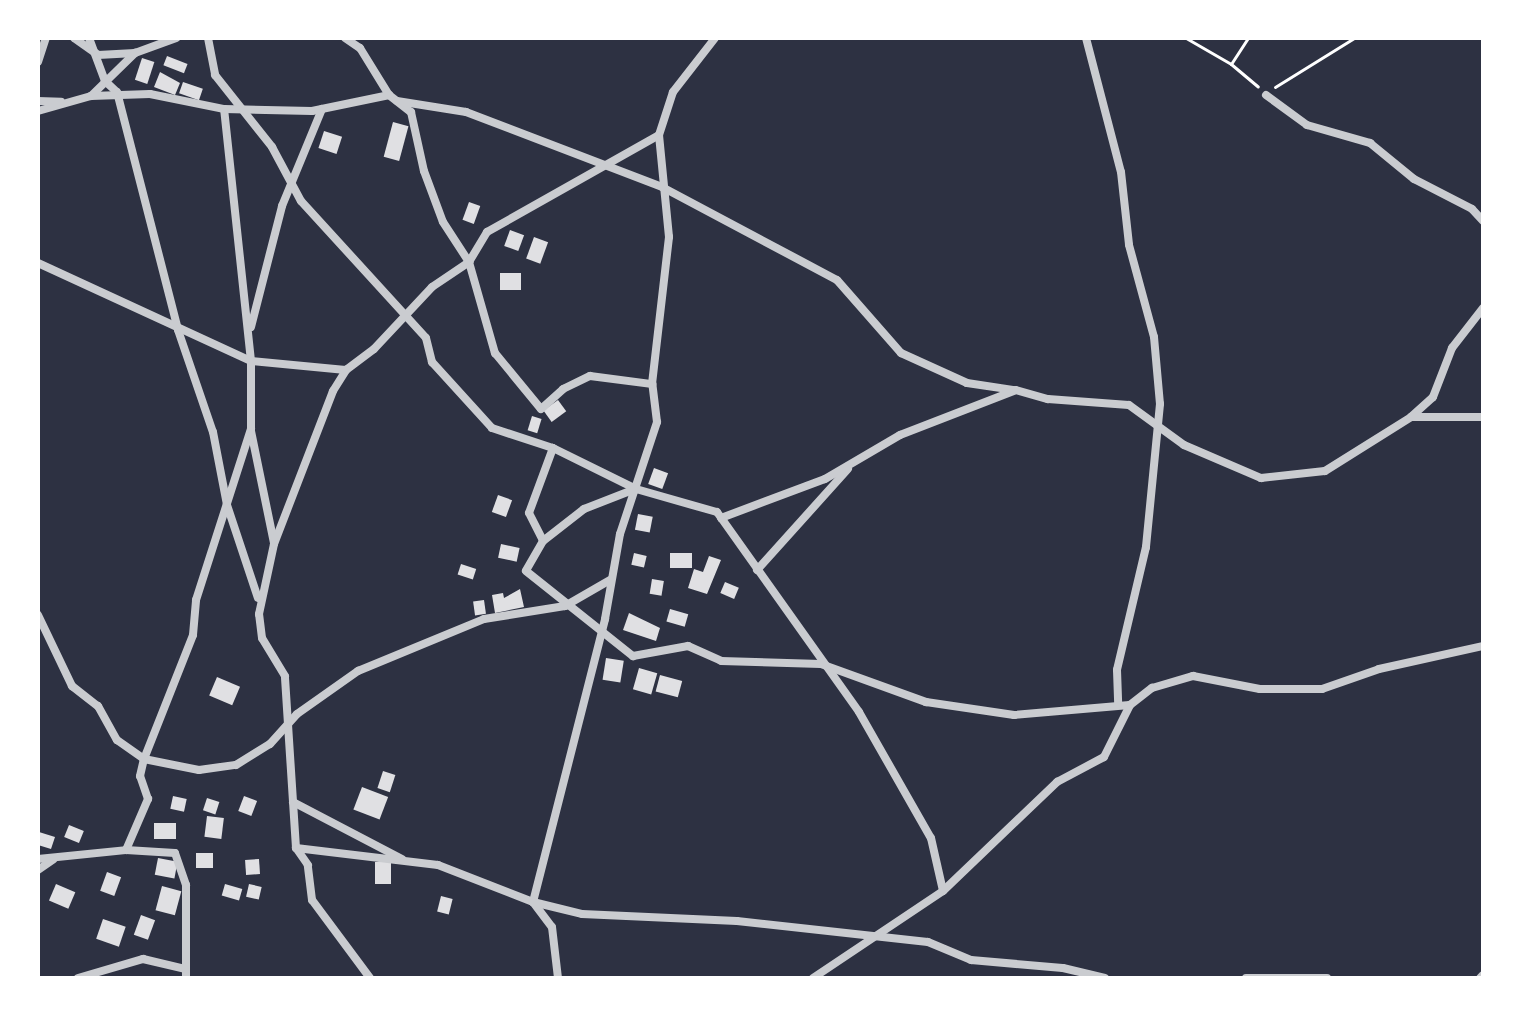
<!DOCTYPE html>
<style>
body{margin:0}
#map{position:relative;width:1521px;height:1016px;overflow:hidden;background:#2d3142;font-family:"Work Sans",sans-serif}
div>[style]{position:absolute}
.building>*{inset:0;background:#e0e0e3;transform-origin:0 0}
.path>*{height:3px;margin:-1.5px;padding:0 1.5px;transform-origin:1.5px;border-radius:1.5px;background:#fff}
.minor>*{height:8px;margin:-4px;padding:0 4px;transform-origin:4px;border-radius:4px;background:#caccd0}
span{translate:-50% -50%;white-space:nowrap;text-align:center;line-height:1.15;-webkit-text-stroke:8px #fff;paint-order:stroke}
.frame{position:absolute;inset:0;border:40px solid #fff;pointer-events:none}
</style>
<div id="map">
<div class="building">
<i style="left:167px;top:56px;width:22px;height:10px;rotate:21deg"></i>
<i style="left:142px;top:58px;width:13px;height:23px;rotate:18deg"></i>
<i style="clip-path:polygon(160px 72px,180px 83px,175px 95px,154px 87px)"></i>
<i style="left:183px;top:82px;width:21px;height:12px;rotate:19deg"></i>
<i style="left:393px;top:122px;width:16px;height:36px;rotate:15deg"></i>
<i style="left:324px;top:131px;width:19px;height:18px;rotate:18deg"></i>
<i style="left:469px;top:202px;width:12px;height:19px;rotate:20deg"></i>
<i style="left:510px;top:230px;width:15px;height:17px;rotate:20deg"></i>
<i style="left:534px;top:237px;width:15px;height:23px;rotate:20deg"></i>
<i style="left:500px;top:273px;width:21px;height:17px"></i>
<i style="left:558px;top:400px;width:14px;height:18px;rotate:54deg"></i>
<i style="left:532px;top:416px;width:10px;height:15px;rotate:17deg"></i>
<i style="left:654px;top:468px;width:15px;height:17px;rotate:20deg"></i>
<i style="left:498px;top:495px;width:15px;height:18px;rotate:20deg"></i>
<i style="left:638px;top:514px;width:15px;height:16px;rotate:11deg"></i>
<i style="left:501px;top:544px;width:19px;height:14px;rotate:12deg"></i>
<i style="left:634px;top:553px;width:13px;height:12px;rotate:13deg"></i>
<i style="left:670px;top:553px;width:22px;height:15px"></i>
<i style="clip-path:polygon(709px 556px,721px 560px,707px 594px,688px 588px,694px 569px,703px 572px)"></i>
<i style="left:461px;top:564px;width:16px;height:11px;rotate:18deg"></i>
<i style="left:652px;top:579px;width:12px;height:15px;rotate:9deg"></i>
<i style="left:725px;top:582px;width:15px;height:12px;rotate:23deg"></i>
<i style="clip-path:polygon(520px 589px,524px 607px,495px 613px,492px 595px,503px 593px,504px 598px)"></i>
<i style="left:484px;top:600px;width:14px;height:11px;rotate:82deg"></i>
<i style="left:670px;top:609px;width:19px;height:13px;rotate:16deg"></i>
<i style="clip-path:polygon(629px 613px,660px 628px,656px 641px,623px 630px)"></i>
<i style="left:606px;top:658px;width:18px;height:22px;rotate:9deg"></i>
<i style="left:639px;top:668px;width:19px;height:22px;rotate:16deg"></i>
<i style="left:660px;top:675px;width:23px;height:17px;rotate:15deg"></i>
<i style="left:217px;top:677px;width:25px;height:20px;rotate:23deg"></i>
<i style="left:383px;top:771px;width:13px;height:18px;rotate:18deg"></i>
<i style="left:362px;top:787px;width:28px;height:24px;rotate:21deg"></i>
<i style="left:173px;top:796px;width:14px;height:13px;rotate:12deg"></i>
<i style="left:244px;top:796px;width:14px;height:16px;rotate:21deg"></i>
<i style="left:207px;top:798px;width:13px;height:13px;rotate:18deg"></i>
<i style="left:207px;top:816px;width:17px;height:21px;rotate:7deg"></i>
<i style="left:154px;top:823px;width:22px;height:16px"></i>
<i style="left:69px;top:825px;width:16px;height:13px;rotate:22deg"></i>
<i style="clip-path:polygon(39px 832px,55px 837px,51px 849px,38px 845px)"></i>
<i style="left:196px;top:853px;width:17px;height:15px"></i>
<i style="left:158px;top:858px;width:20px;height:17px;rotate:11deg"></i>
<i style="left:259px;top:859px;width:15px;height:14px;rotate:86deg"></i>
<i style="left:375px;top:862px;width:16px;height:22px"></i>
<i style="left:107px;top:872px;width:15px;height:20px;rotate:20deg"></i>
<i style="left:56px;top:884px;width:21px;height:18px;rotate:23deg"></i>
<i style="left:225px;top:884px;width:18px;height:12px;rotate:16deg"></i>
<i style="left:249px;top:884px;width:13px;height:13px;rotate:13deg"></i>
<i style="left:162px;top:886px;width:20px;height:25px;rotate:15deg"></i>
<i style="left:441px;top:896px;width:12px;height:16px;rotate:14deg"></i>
<i style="left:141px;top:915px;width:15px;height:21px;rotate:20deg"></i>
<i style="left:103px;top:919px;width:24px;height:21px;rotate:19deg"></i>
</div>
<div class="path">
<i style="left:1186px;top:38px;width:52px;rotate:30deg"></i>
<i style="left:1231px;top:64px;width:35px;rotate:40deg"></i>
<i style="left:1231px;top:64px;width:31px;rotate:-57deg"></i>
<i style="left:1275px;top:87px;width:93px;rotate:-31.8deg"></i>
</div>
<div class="minor">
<i style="left:74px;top:38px;width:29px;rotate:35deg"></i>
<i style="left:98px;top:55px;width:37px;rotate:-3deg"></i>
<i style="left:89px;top:38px;width:46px;rotate:69.6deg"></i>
<i style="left:105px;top:81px;width:16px;rotate:43deg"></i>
<i style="left:117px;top:92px;width:246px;rotate:75.6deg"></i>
<i style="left:178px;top:330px;width:108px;rotate:71.1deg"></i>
<i style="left:213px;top:432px;width:74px;rotate:79.1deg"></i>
<i style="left:227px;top:505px;width:98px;rotate:71.6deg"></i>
<i style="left:208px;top:38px;width:38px;rotate:79deg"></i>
<i style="left:215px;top:75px;width:92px;rotate:51.6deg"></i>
<i style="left:272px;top:147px;width:61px;rotate:61.8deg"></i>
<i style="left:301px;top:201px;width:185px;rotate:47.6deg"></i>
<i style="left:426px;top:338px;width:25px;rotate:76deg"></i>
<i style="left:432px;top:362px;width:89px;rotate:47.7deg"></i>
<i style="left:492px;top:428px;width:64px;rotate:18.2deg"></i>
<i style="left:553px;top:448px;width:93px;rotate:26.3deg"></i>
<i style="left:636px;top:489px;width:84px;rotate:15.9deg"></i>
<i style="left:717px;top:512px;width:245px;rotate:54.6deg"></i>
<i style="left:859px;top:712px;width:145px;rotate:60.3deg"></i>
<i style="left:931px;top:838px;width:54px;rotate:77.2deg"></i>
<i style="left:345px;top:38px;width:18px;rotate:34deg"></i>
<i style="left:360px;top:48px;width:55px;rotate:58.3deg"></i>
<i style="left:1086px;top:38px;width:138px;rotate:75.4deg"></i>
<i style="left:1121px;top:172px;width:73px;rotate:83.7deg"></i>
<i style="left:1129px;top:245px;width:95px;rotate:74.8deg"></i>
<i style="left:1154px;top:337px;width:67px;rotate:84.9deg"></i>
<i style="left:1160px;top:404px;width:144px;rotate:95.6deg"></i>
<i style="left:1146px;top:547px;width:126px;rotate:103.3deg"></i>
<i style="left:1117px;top:670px;width:35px;rotate:88deg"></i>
<i style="left:38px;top:62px;width:25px;rotate:-72deg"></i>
<i style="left:1266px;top:95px;width:51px;rotate:36.2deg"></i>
<i style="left:1307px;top:125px;width:66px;rotate:15.9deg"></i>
<i style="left:1370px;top:143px;width:57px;rotate:39.3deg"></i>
<i style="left:1414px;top:179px;width:65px;rotate:27.3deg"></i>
<i style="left:1472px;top:209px;width:16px;rotate:47deg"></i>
<i style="left:91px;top:96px;width:59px;rotate:-1.9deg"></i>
<i style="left:150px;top:94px;width:76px;rotate:11.5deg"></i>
<i style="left:224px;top:109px;width:88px;rotate:1.3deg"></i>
<i style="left:312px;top:111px;width:79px;rotate:-11.7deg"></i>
<i style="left:389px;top:95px;width:28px;rotate:38deg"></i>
<i style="left:411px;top:112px;width:60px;rotate:77.6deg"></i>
<i style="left:424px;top:171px;width:54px;rotate:69.6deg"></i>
<i style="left:443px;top:222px;width:48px;rotate:57deg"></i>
<i style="left:469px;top:262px;width:95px;rotate:74.1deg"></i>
<i style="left:495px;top:353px;width:72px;rotate:50.6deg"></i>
<i style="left:541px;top:409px;width:30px;rotate:-42deg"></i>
<i style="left:563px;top:389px;width:30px;rotate:-26deg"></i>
<i style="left:590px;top:376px;width:63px;rotate:7.4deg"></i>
<i style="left:38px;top:101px;width:23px;rotate:2deg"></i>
<i style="left:397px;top:101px;width:70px;rotate:9.1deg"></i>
<i style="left:466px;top:112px;width:210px;rotate:20.9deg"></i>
<i style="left:662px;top:187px;width:198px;rotate:28deg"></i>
<i style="left:837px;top:280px;width:97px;rotate:48.8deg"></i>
<i style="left:901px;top:353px;width:72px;rotate:24.4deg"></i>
<i style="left:967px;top:383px;width:48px;rotate:8.5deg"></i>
<i style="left:38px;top:111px;width:55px;rotate:-15.8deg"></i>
<i style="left:91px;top:96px;width:62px;rotate:-44.3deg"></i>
<i style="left:135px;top:53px;width:44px;rotate:-20.1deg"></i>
<i style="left:38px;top:263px;width:234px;rotate:24.7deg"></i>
<i style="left:251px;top:361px;width:95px;rotate:5.4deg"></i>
<i style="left:251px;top:327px;width:125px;rotate:-75.6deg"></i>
<i style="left:282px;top:206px;width:105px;rotate:-67.6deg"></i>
<i style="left:1412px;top:416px;width:28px;rotate:-42deg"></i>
<i style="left:1433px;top:397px;width:53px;rotate:-68.8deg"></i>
<i style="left:1452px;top:348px;width:51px;rotate:-52.2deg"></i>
<i style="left:251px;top:431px;width:114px;rotate:78.4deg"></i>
<i style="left:553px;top:448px;width:69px;rotate:110.3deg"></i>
<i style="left:529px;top:513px;width:31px;rotate:63deg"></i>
<i style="left:543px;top:541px;width:52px;rotate:-38deg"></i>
<i style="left:584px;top:509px;width:55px;rotate:-21.4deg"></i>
<i style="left:721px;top:518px;width:111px;rotate:-20.6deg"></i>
<i style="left:825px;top:479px;width:87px;rotate:-30.4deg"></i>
<i style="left:900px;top:435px;width:124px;rotate:-21.2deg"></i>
<i style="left:1016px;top:390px;width:33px;rotate:16deg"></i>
<i style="left:1048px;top:399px;width:81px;rotate:4.2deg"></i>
<i style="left:1129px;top:405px;width:68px;rotate:36deg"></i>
<i style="left:1184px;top:445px;width:84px;rotate:23.2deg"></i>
<i style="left:1261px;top:478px;width:64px;rotate:-6.2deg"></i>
<i style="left:1325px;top:471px;width:102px;rotate:-32.1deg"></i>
<i style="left:1411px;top:417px;width:72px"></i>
<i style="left:543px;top:541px;width:34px;rotate:120deg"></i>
<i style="left:526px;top:571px;width:137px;rotate:38.5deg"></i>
<i style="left:633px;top:656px;width:56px;rotate:-10.3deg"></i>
<i style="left:688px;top:646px;width:36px;rotate:24deg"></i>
<i style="left:721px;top:661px;width:100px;rotate:1.7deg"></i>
<i style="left:821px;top:664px;width:112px;rotate:19.9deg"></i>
<i style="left:926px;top:702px;width:89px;rotate:8.4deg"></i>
<i style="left:1014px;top:715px;width:116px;rotate:-4.9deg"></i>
<i style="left:757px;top:570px;width:136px;rotate:-48deg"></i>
<i style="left:38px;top:615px;width:79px;rotate:64.4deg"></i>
<i style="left:72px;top:686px;width:33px;rotate:38deg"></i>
<i style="left:98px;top:706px;width:39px;rotate:61deg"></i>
<i style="left:117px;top:740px;width:33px;rotate:35deg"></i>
<i style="left:144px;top:759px;width:56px;rotate:11.3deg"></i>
<i style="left:199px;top:770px;width:37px;rotate:-8deg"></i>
<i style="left:236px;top:765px;width:40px;rotate:-32deg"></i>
<i style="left:270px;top:744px;width:40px;rotate:-48deg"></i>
<i style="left:297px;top:714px;width:75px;rotate:-35.2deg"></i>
<i style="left:358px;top:671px;width:136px;rotate:-22.4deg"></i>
<i style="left:484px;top:619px;width:82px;rotate:-9.1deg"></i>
<i style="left:565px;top:606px;width:52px;rotate:-30deg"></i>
<i style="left:293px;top:802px;width:123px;rotate:27.6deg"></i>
<i style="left:296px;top:848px;width:143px;rotate:6.8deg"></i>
<i style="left:438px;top:865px;width:102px;rotate:21.3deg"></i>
<i style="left:533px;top:902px;width:50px;rotate:13.8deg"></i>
<i style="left:582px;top:914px;width:155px;rotate:2.6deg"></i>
<i style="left:737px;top:921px;width:192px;rotate:6.3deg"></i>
<i style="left:928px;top:942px;width:47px;rotate:22.7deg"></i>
<i style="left:971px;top:960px;width:92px;rotate:5deg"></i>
<i style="left:1063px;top:968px;width:43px;rotate:13.4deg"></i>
<i style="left:126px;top:850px;width:56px;rotate:-66.7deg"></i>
<i style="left:148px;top:799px;width:24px;rotate:-109deg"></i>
<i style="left:140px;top:776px;width:17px;rotate:-77deg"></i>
<i style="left:144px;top:759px;width:133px;rotate:-68.4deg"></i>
<i style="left:193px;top:635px;width:35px;rotate:-85deg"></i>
<i style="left:196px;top:600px;width:180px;rotate:-72.2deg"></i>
<i style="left:251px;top:429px;width:68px;rotate:-90deg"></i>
<i style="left:251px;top:361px;width:253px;rotate:-96.1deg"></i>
<i style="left:38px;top:859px;width:88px;rotate:-5.8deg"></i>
<i style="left:126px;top:850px;width:49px;rotate:3.5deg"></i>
<i style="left:175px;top:853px;width:34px;rotate:71deg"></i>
<i style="left:186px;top:885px;width:93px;rotate:90deg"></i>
<i style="left:38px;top:870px;width:19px;rotate:-35deg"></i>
<i style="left:533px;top:902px;width:292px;rotate:-75.7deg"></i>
<i style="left:605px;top:619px;width:86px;rotate:-80deg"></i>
<i style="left:620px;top:534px;width:118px;rotate:-71.7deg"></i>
<i style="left:657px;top:422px;width:38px;rotate:-97deg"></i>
<i style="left:652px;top:384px;width:148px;rotate:-83.4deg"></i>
<i style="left:669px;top:237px;width:102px;rotate:-95.6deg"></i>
<i style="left:533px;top:902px;width:31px;rotate:53deg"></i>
<i style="left:552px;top:927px;width:51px;rotate:83.3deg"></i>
<i style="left:78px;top:978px;width:68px;rotate:-16.3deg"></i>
<i style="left:143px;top:959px;width:43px;rotate:13.4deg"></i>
<i style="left:370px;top:978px;width:97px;rotate:-126.6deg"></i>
<i style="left:312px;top:900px;width:35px;rotate:-97deg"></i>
<i style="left:308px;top:865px;width:21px;rotate:-125deg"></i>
<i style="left:296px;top:848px;width:172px;rotate:-93.7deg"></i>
<i style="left:285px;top:676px;width:44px;rotate:-121.2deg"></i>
<i style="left:262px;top:638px;width:24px;rotate:-97deg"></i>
<i style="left:259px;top:614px;width:72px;rotate:-77.9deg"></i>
<i style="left:274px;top:544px;width:164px;rotate:-68.9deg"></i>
<i style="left:333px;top:391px;width:25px;rotate:-58deg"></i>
<i style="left:346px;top:370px;width:35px;rotate:-37deg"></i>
<i style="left:374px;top:349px;width:85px;rotate:-46.9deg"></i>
<i style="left:432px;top:287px;width:45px;rotate:-34deg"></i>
<i style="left:469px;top:262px;width:35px;rotate:-59deg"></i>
<i style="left:487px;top:232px;width:197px;rotate:-29.4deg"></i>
<i style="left:659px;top:135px;width:45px;rotate:-72deg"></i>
<i style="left:673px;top:92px;width:68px;rotate:-52.1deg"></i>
<i style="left:813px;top:978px;width:156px;rotate:-33.8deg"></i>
<i style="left:943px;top:891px;width:158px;rotate:-43.7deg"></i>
<i style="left:1057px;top:782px;width:53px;rotate:-28deg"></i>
<i style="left:1104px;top:757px;width:58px;rotate:-63.4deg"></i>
<i style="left:1130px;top:705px;width:28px;rotate:-38deg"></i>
<i style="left:1152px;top:688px;width:43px;rotate:-16.3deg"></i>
<i style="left:1193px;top:676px;width:68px;rotate:11deg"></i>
<i style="left:1260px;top:689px;width:62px"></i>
<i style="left:1322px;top:689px;width:60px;rotate:-19.3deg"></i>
<i style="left:1379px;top:669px;width:107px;rotate:-12.5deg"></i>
<i style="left:1246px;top:978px;width:81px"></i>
<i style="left:1480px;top:978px;width:4px;rotate:-45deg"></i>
</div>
<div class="frame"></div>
</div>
